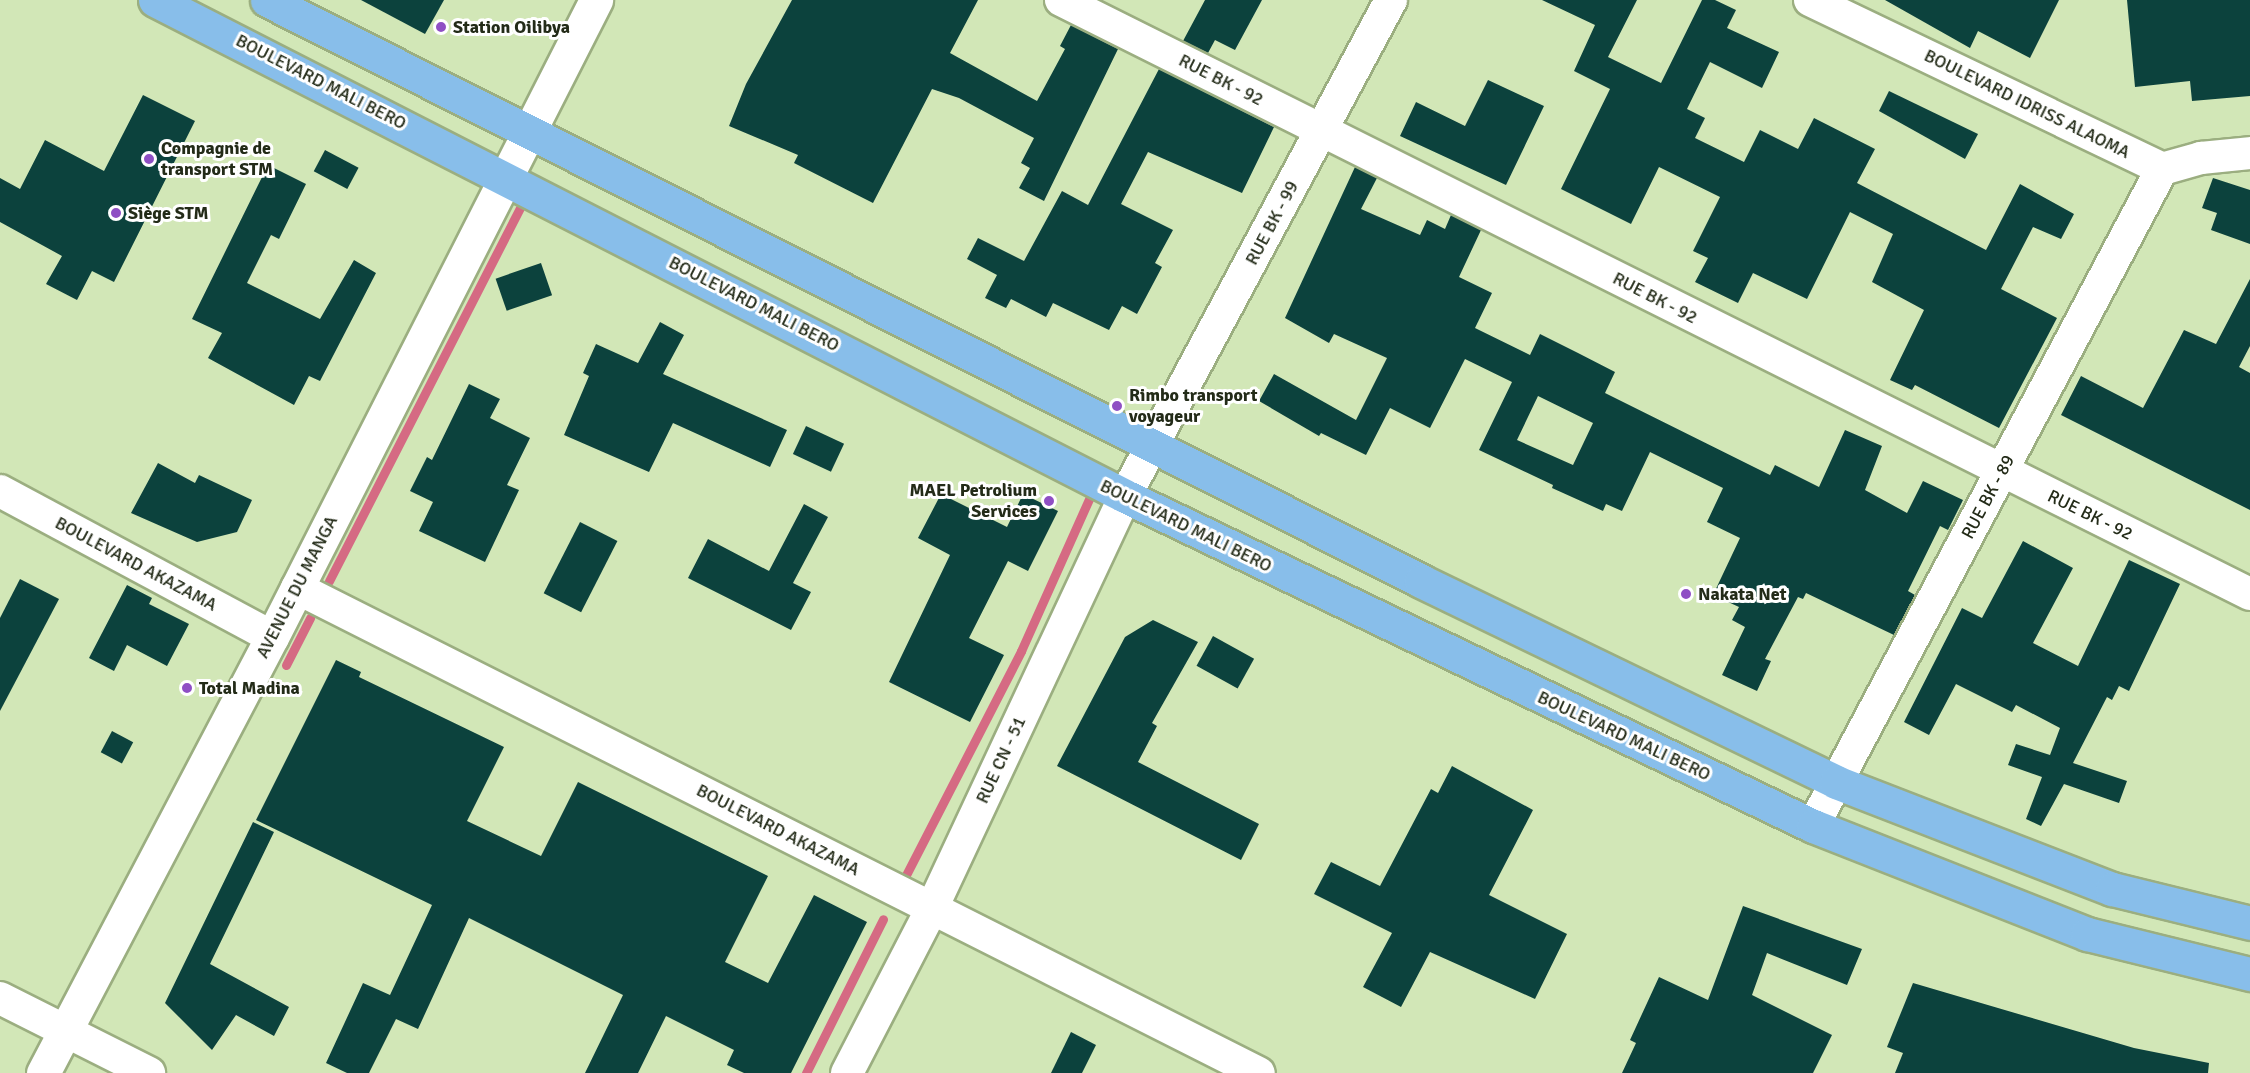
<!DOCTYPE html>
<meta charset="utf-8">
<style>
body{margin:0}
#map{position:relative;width:2250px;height:1073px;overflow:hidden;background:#d2e7b7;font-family:Signika,sans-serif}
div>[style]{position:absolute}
.stream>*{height:9px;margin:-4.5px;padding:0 4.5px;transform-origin:4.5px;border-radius:4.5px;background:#d56a83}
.building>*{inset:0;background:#0c423d;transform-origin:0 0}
.roads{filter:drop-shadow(2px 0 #9bae80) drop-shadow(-2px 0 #9bae80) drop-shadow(0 2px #9bae80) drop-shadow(0 -2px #9bae80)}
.minor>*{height:32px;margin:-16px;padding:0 16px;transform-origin:16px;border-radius:16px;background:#fff}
.tertiary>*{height:33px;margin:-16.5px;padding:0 16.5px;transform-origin:16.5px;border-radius:16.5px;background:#fff}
.primary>*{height:33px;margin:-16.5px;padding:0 16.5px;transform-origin:16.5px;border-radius:16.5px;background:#88beea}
.dots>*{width:16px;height:16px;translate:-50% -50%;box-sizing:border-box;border:3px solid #fff;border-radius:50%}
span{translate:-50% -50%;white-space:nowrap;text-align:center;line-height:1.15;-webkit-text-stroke:6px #fff;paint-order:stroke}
.poi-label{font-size:18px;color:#232b18;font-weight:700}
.left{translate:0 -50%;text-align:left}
.right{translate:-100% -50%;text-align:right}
.street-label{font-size:18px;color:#232b18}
</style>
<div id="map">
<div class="stream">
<i style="left:329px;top:581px;width:419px;rotate:-62.9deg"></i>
<i style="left:286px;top:665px;width:53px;rotate:-62.9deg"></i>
<i style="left:906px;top:875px;width:252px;rotate:-62.8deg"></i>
<i style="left:1021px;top:651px;width:167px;rotate:-65.9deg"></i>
<i style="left:806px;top:1073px;width:172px;rotate:-63.4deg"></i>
</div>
<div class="building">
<i style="clip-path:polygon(361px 0,444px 0,425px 34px)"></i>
<i style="clip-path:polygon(792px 0,978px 0,950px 53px,1037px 101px,1065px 49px,1060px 46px,1071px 25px,1118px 49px,1044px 201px,1019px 188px,1030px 168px,1021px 163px,1034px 138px,959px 98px,932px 89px,873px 203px,794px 163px,798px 155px,729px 126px,746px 84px)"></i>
<i style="clip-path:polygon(1205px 0,1262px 0,1235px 50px,1215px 40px,1208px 53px,1183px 41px)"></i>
<i style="clip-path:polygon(1542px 0,1637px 0,1608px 57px,1661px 83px,1702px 0,1715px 0,1736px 10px,1727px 28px,1779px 52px,1762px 88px,1710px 62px,1687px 109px,1705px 118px,1695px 138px,1744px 162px,1760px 130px,1798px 149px,1814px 118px,1875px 149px,1857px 183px,1986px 250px,2020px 184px,2074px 214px,2061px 239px,2033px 227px,2001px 289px,2057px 318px,1999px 428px,1915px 385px,1912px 390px,1890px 380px,1924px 310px,1872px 282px,1893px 234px,1850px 212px,1807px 299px,1753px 273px,1738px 303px,1695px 282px,1708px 258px,1693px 251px,1720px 197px,1659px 167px,1631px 224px,1561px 189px,1610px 89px,1574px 71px,1595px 25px)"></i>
<i style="clip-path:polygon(1885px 0,2059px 0,2030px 58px,1978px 31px,1970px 48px)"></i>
<i style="clip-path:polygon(2127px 0,2250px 0,2250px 96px,2192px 101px,2190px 81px,2135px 87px)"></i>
<i style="clip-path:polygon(1159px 69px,1274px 127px,1242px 193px,1148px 152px,1121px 204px,1173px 230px,1155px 263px,1162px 267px,1137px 314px,1122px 306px,1109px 330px,1053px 303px,1046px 317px,1011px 299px,1006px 308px,985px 298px,997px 275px,967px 259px,978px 238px,1024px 261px,1062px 191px,1088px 205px)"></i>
<i style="clip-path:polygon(1488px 80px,1544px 106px,1506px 185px,1400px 136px,1416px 102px,1465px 126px)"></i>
<i style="clip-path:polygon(1889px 91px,1978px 134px,1965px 159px,1879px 111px)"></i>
<i style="clip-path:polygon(143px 95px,195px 121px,114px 282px,92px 271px,77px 300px,46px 284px,62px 256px,0 222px,0 178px,20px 189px,45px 140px,104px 171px)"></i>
<i style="left:325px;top:150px;width:38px;height:24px;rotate:28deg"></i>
<i style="clip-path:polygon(268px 165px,306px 184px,279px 239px,271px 235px,247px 283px,320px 319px,354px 260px,376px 273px,320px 381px,309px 376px,294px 405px,208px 358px,222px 333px,192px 319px)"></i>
<i style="clip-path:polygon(evenodd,1355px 167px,1377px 178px,1361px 209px,1420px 235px,1427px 220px,1445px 229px,1451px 215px,1481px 230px,1459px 277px,1492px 293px,1475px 328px,1530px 355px,1540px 334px,1578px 353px,1615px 372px,1605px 393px,1770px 475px,1775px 465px,1819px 487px,1845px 430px,1882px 446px,1865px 490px,1907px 513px,1923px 481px,1963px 500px,1948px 530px,1940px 526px,1908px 591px,1915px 595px,1894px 635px,1806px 593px,1803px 599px,1798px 597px,1765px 659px,1771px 661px,1757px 691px,1722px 675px,1745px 627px,1732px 620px,1739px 607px,1713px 595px,1740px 538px,1707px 522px,1723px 488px,1650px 452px,1622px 511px,1606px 504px,1603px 511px,1552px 488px,1553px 485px,1479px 450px,1512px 382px,1465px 359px,1430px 428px,1390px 408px,1366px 455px,1321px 433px,1319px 436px,1259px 401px,1274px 374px,1356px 420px,1387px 358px,1334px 334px,1329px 343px,1285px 318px,1355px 167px,1538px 396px,1593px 423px,1573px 465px,1517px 440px,1538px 396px)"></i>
<i style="clip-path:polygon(2213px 178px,2250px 190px,2250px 244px,2211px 230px,2217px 213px,2202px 208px)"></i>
<i style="left:541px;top:263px;width:34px;height:48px;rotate:71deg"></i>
<i style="clip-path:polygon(2250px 279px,2250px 346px,2239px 367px,2250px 373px,2250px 510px,2061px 415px,2081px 376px,2143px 408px,2184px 330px,2216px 344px)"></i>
<i style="clip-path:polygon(660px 322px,684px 335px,663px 374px,787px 430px,770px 467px,673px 423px,649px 472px,564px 435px,589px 376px,583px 373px,596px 344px,638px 363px)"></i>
<i style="clip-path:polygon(469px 384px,500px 399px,490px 418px,530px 438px,507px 485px,519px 490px,485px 562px,419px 531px,433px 502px,410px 491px,427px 457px,432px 460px)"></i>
<i style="left:806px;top:426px;width:42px;height:31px;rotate:25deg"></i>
<i style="clip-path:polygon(158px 463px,195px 483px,199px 475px,252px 500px,237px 532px,197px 542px,131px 513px)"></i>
<i style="clip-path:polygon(941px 494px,1007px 527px,1023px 494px,1058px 511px,1028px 571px,1008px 561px,969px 638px,1004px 655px,970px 722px,889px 682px,950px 555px,918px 538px)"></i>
<i style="clip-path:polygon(804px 504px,828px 517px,793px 583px,811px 592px,791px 630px,688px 578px,708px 539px,769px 571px)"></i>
<i style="left:580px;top:522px;width:42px;height:80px;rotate:27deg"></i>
<i style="clip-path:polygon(2023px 541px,2073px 568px,2033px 643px,2078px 666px,2129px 560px,2180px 584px,2129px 691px,2119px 686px,2112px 700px,2107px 697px,2073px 763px,2127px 781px,2119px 803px,2064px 784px,2041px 826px,2026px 819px,2042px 777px,2008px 765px,2016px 744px,2050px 755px,2060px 728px,2016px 705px,2012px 712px,1956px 684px,1929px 735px,1904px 722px,1962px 608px,1982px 618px)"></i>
<i style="clip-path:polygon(20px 579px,59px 599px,0 711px,0 618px)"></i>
<i style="clip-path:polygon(127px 585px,152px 598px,149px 604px,189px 624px,167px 666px,127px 645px,114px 671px,89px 658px)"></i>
<i style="clip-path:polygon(1153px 620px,1198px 642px,1152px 723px,1157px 726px,1138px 762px,1259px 824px,1241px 860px,1057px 766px,1125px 637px)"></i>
<i style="left:1213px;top:636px;width:47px;height:34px;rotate:29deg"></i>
<i style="clip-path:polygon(336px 660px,361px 672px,359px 677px,504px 747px,467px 821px,541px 856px,578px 782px,768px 876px,725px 962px,768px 983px,814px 895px,867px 922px,791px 1073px,744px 1073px,727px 1065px,734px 1050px,666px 1016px,638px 1073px,585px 1073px,623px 995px,469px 918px,418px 1029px,396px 1019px,369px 1073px,347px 1073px,326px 1063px,363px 983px,390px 995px,432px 905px,256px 820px)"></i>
<i style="left:112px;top:731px;width:24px;height:24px;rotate:28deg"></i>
<i style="clip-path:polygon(1452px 766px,1533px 810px,1489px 895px,1567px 934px,1535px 999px,1430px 952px,1401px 1007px,1363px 987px,1392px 933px,1314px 894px,1331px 862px,1380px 886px,1431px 789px,1438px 793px)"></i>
<i style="clip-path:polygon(253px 822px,274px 832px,210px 964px,289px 1007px,274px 1036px,236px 1015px,212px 1050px,165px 1003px)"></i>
<i style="clip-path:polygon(1743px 906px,1862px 949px,1847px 985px,1767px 953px,1752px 995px,1832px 1035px,1813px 1073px,1622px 1073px,1636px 1043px,1630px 1040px,1659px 977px,1708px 1000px)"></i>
<i style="clip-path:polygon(1913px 983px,2134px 1048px,2209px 1063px,2208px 1073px,1895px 1073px,1903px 1053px,1887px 1047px)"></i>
<i style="clip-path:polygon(1071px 1032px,1096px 1045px,1082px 1073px,1051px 1073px)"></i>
</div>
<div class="roads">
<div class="minor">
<i style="left:1061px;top:0;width:1329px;rotate:26.55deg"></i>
<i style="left:1810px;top:0;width:390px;rotate:25.6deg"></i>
<i style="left:2162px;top:169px;width:41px;rotate:-15.8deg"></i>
<i style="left:2201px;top:158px;width:49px;rotate:-5.8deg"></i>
<i style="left:0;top:491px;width:309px;rotate:28.2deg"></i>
<i style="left:297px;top:588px;width:1077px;rotate:26.76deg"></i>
<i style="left:1813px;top:826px;width:744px;rotate:-62.02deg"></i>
<i style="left:0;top:998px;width:167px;rotate:26.7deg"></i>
<i style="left:847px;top:1073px;width:186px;rotate:-62.7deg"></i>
<i style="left:932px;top:908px;width:455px;rotate:-64.9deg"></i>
<i style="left:1125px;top:496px;width:563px;rotate:-61.8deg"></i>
</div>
<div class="tertiary">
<i style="left:43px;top:1073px;width:492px;rotate:-62.3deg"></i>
<i style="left:272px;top:637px;width:715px;rotate:-63.04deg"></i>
</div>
<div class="primary">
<i style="left:155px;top:0;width:1089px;rotate:27.08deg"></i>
<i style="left:1125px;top:496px;width:763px;rotate:25.62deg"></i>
<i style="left:1813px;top:826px;width:295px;rotate:21.5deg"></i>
<i style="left:2087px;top:934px;width:168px;rotate:13.8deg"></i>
<i style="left:267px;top:0;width:1292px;rotate:26.72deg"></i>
<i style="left:1421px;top:581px;width:461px;rotate:25.8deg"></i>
<i style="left:1836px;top:782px;width:296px;rotate:21.2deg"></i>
<i style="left:2112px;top:889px;width:142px;rotate:13.8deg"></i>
</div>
</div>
<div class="dots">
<i style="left:441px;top:27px;background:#8f4fc4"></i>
<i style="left:149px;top:159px;background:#8f4fc4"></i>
<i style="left:116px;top:213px;background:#8f4fc4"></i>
<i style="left:1117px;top:406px;background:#8f4fc4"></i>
<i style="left:1049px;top:501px;background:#8f4fc4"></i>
<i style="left:1686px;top:594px;background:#8f4fc4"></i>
<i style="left:187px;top:688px;background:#8f4fc4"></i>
</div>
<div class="poi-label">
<span class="left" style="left:453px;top:27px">Station Oilibya</span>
<span class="left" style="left:161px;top:159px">Compagnie de<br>transport STM</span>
<span class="left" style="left:128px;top:213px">Siège STM</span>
<span class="left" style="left:1129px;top:406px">Rimbo transport<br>voyageur</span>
<span class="right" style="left:1037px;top:501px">MAEL Petrolium<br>Services</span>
<span class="left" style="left:1698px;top:594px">Nakata Net</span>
<span class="left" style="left:199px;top:688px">Total Madina</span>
</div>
<div class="street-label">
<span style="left:1221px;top:80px;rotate:27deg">RUE BK - 92</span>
<span style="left:321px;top:82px;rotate:27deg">BOULEVARD MALI BERO</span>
<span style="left:2027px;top:104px;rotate:26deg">BOULEVARD IDRISS ALAOMA</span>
<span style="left:1272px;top:223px;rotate:-62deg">RUE BK - 99</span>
<span style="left:1655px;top:298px;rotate:27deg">RUE BK - 92</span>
<span style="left:754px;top:304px;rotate:27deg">BOULEVARD MALI BERO</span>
<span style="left:1988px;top:497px;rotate:-62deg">RUE BK - 89</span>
<span style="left:2090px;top:515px;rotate:26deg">RUE BK - 92</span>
<span style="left:1186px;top:526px;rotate:26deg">BOULEVARD MALI BERO</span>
<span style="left:136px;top:564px;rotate:28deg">BOULEVARD AKAZAMA</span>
<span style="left:297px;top:587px;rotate:-63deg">AVENUE DU MANGA</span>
<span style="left:1624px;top:736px;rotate:25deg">BOULEVARD MALI BERO</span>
<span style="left:1001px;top:760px;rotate:-65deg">RUE CN - 51</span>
<span style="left:778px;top:830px;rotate:27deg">BOULEVARD AKAZAMA</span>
</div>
</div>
